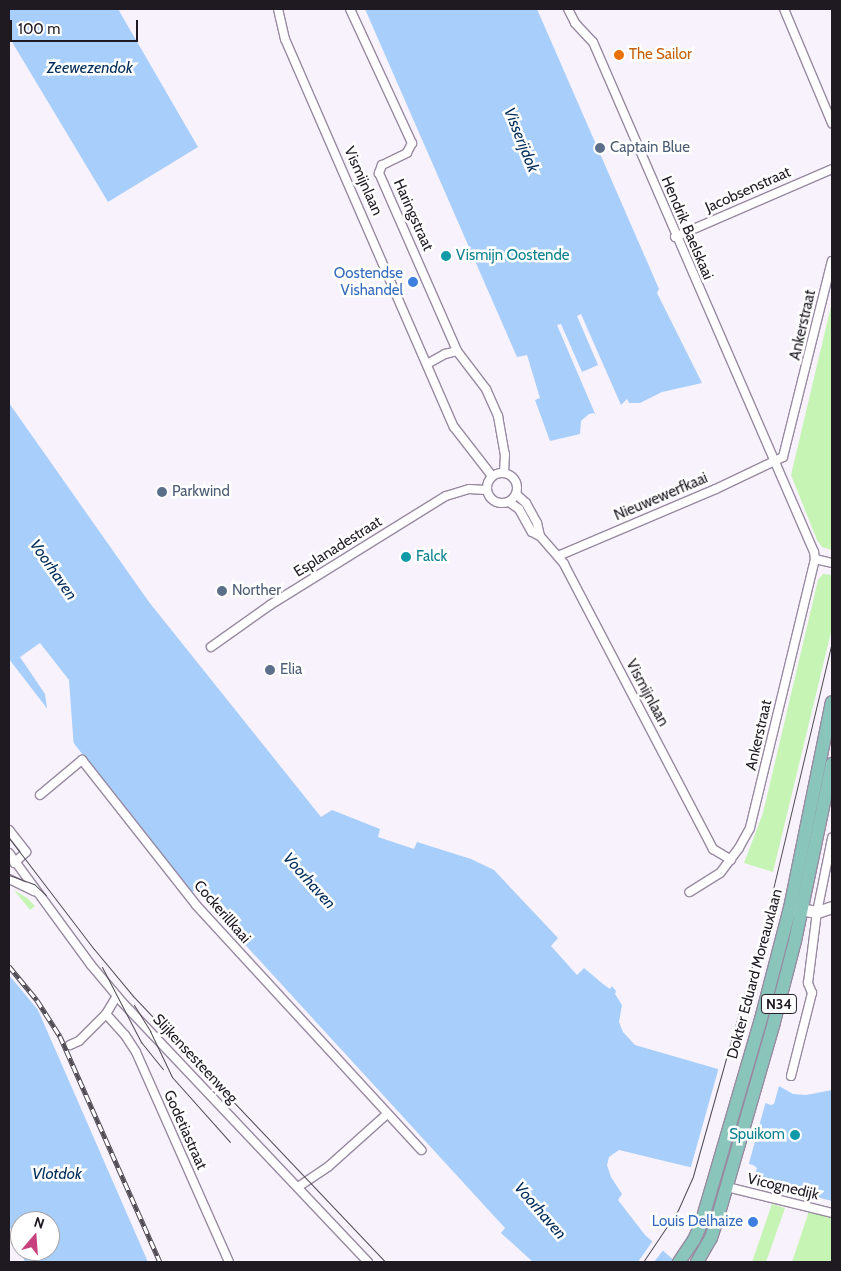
<!DOCTYPE html>
<style>
body{margin:0}
#map{position:relative;width:841px;height:1271px;overflow:hidden;background:#f8f2fc;font-family:Cabin,sans-serif}
div>[style]{position:absolute}
.green>*{inset:0;background:#c6f4b4}
.water>*{inset:0;background:#a8cefb}
.pier>*{inset:0;background:#f8f2fc}
.roads{filter:drop-shadow(1px 0 #988aa1) drop-shadow(-1px 0 #988aa1) drop-shadow(0 1px #988aa1) drop-shadow(0 -1px #988aa1)}
.street>*{height:8px;margin:-4px;padding:0 4px;transform-origin:4px;border-radius:4px;background:#fff}
.street>.ring{margin:-4px;padding:0;box-sizing:content-box;background:none;border:8px solid #fff;border-radius:50%}
.secondary>*{height:11px;margin:-5.5px;padding:0 5.5px;transform-origin:5.5px;border-radius:5.5px;background:#fff}
.primary>*{height:12px;margin:-6px;padding:0 6px;transform-origin:6px;border-radius:6px;background:#8ac5bc}
.tram>*{height:1px;margin:-0.5px;padding:0 0.5px;transform-origin:0.5px;border-radius:0.5px;background:#504a53}
.rail>*{height:4.5px;margin-top:-2.25px;transform-origin:0;background:repeating-linear-gradient(90deg,#fff 0 8px,#504a53 0 16px);box-sizing:border-box;border-block:1px solid #504a53}
.dots>*{width:14px;height:14px;translate:-50% -50%;box-sizing:border-box;border:2px solid #fff;border-radius:50%}
span{translate:-50% -50%;white-space:nowrap;text-align:center;line-height:1.15;-webkit-text-stroke:5px #fff;paint-order:stroke}
.shield-label span{padding:1px 4px;background:#fff;border:1px solid;border-radius:4px;-webkit-text-stroke-width:0}
.shield-label{font-size:14px;color:#1f1922;font-weight:700}
.food-label{font-size:15px;color:#c56008}
.left{translate:0 -50%;text-align:left}
.service-label{font-size:15px;color:#4e5e75}
.street-label{font-size:15px;color:#1f1922}
.culture-label{font-size:15px;color:#0d838f}
.right{translate:-100% -50%;text-align:right}
.shop-label{font-size:15px;color:#366cbe}
.water-label{font-size:16px;color:#002d59;font-style:italic}
.frame{position:absolute;inset:0;border:10px solid #1f1922;pointer-events:none}
.north{position:absolute;left:10px;top:1211px;width:50px;height:50px;box-sizing:border-box;background:#fff;border:1px solid #a5a3a7;border-radius:50%;rotate:18deg;font-size:14px;font-weight:700;line-height:20px;text-align:center;color:#1f1922}
.north::after{content:'';display:block;margin:auto;width:18px;height:22px;background:#c8417f;clip-path:polygon(50% 0,100% 100%,50% 72%,0 100%)}
.scale{position:absolute;left:10px;top:20px;width:128px;height:22px;box-sizing:border-box;border:2px solid #1f1922;border-top:0;padding-left:6px;font-size:15px;line-height:18px;white-space:nowrap;color:#1f1922;-webkit-text-stroke:4px #fff;paint-order:stroke}
</style>
<div id="map">
<div class="green">
<i style="clip-path:polygon(832px 302px,832px 550px,822px 547px,817px 540px,791px 475px)"></i>
<i style="clip-path:polygon(823px 574px,832px 575px,832px 628px,773px 872px,744px 863px,763px 813px,818px 580px)"></i>
<i style="clip-path:polygon(14px 890px,27px 898px,35px 906px,30px 910px)"></i>
<i style="clip-path:polygon(772px 1204px,785px 1208px,784px 1211px,766px 1262px,752px 1262px)"></i>
<i style="clip-path:polygon(809px 1211px,832px 1216px,832px 1262px,792px 1262px)"></i>
</div>
<div class="water">
<i style="clip-path:polygon(9px 9px,118px 9px,198px 147px,108px 202px,9px 37px)"></i>
<i style="clip-path:polygon(365px 9px,537px 9px,659px 289px,657px 293px,702px 383px,662px 392px,640px 403px,629px 403px,627px 399px,621px 405px,581px 314px,577px 316px,598px 365px,582px 372px,561px 324px,557px 325px,596px 416px,594px 413px,589px 414px,581px 421px,580px 434px,550px 441px,535px 400px,540px 398px,527px 355px,517px 357px)"></i>
<i style="clip-path:polygon(9px 403px,149px 602px,321px 817px,332px 810px,380px 829px,378px 837px,414px 849px,417px 842px,471px 859px,494px 870px,558px 938px,551px 946px,577px 975px,584px 968px,603px 984px,610px 989px,612px 986px,616px 991px,615px 994px,622px 1005px,619px 1022px,623px 1032px,635px 1045px,735px 1074px,731px 1090px,771px 1105px,774px 1104px,779px 1086px,793px 1094px,806px 1095px,832px 1090px,832px 1201px,753px 1180px,757px 1168px,753px 1165px,712px 1155px,706px 1171px,619px 1150px,609px 1157px,607px 1165px,611px 1177px,622px 1194px,618px 1200px,645px 1235px,676px 1262px,533px 1262px,501px 1233px,505px 1228px,195px 890px,190px 894px,9px 659px)"></i>
<i style="clip-path:polygon(evenodd,9px 975px,38px 1010px,148px 1262px,25px 1262px,9px 1225px,9px 975px,20px 1221px,50px 1221px,50px 1251px,20px 1251px,20px 1221px)"></i>
</div>
<div class="pier">
<i style="clip-path:polygon(40px 643px,69px 680px,74px 749px,48px 715px,45px 694px,20px 657px)"></i>
<i style="clip-path:polygon(719px 1067px,736px 1072px,731px 1090px,766px 1101px,748px 1167px,713px 1156px,708px 1171px,705px 1173px,690px 1170px)"></i>
<i style="clip-path:polygon(654px 1239px,664px 1249px,654px 1262px,638px 1262px)"></i>
</div>
<div class="roads">
<div class="street">
<i style="left:278px;top:9px;width:31px;rotate:77deg"></i>
<i style="left:285px;top:39px;width:423px;rotate:66.5deg"></i>
<i style="left:454px;top:427px;width:62px;rotate:52.2deg"></i>
<i style="left:350px;top:9px;width:148px;rotate:65.2deg"></i>
<i style="left:412px;top:143px;width:11px;rotate:117deg"></i>
<i style="left:407px;top:153px;width:28px;rotate:154deg"></i>
<i style="left:382px;top:165px;width:9px;rotate:111deg"></i>
<i style="left:379px;top:173px;width:194px;rotate:66.3deg"></i>
<i style="left:568px;top:9px;width:16px;rotate:63deg"></i>
<i style="left:575px;top:23px;width:26px;rotate:47deg"></i>
<i style="left:593px;top:42px;width:556px;rotate:66.57deg"></i>
<i style="left:814px;top:552px;width:7px;rotate:82deg"></i>
<i style="left:815px;top:559px;width:277px;rotate:103.6deg"></i>
<i style="left:750px;top:828px;width:23px;rotate:119deg"></i>
<i style="left:739px;top:848px;width:31px;rotate:127deg"></i>
<i style="left:720px;top:873px;width:36px;rotate:148deg"></i>
<i style="left:784px;top:9px;width:124px;rotate:67.2deg"></i>
<i style="left:675px;top:237px;width:171px;rotate:-23.4deg"></i>
<i style="left:427px;top:364px;width:21px;rotate:-29deg"></i>
<i style="left:445px;top:354px;width:12px;rotate:-14deg"></i>
<i style="left:457px;top:351px;width:48px;rotate:52.7deg"></i>
<i style="left:486px;top:389px;width:30px;rotate:66deg"></i>
<i style="left:498px;top:416px;width:39px;rotate:80deg"></i>
<i style="left:505px;top:454px;width:19px;rotate:93deg"></i>
<i class="ring" style="left:487px;top:473px;width:22px;height:22px"></i>
<i style="left:516px;top:494px;width:13px;rotate:42deg"></i>
<i style="left:526px;top:503px;width:23px;rotate:61deg"></i>
<i style="left:537px;top:523px;width:13px;rotate:77deg"></i>
<i style="left:509px;top:502px;width:12px;rotate:35deg"></i>
<i style="left:519px;top:509px;width:26px;rotate:61deg"></i>
<i style="left:532px;top:532px;width:9px;rotate:27deg"></i>
<i style="left:540px;top:536px;width:37px;rotate:49deg"></i>
<i style="left:564px;top:564px;width:322px;rotate:62.4deg"></i>
<i style="left:713px;top:849px;width:21px;rotate:31deg"></i>
<i style="left:558px;top:556px;width:172px;rotate:-23deg"></i>
<i style="left:716px;top:489px;width:74px;rotate:-25.5deg"></i>
<i style="left:783px;top:457px;width:202px;rotate:-76deg"></i>
<i style="left:815px;top:559px;width:17px;rotate:13deg"></i>
<i style="left:211px;top:647px;width:72px;rotate:-35.4deg"></i>
<i style="left:270px;top:605px;width:207px;rotate:-31.8deg"></i>
<i style="left:446px;top:496px;width:24px;rotate:-17deg"></i>
<i style="left:469px;top:489px;width:17px;rotate:3deg"></i>
<i style="left:40px;top:795px;width:55px;rotate:-39.8deg"></i>
<i style="left:82px;top:760px;width:184px;rotate:51.8deg"></i>
<i style="left:196px;top:905px;width:333px;rotate:47.4deg"></i>
<i style="left:9px;top:830px;width:28px;rotate:52deg"></i>
<i style="left:26px;top:852px;width:16px;rotate:137deg"></i>
<i style="left:9px;top:853px;width:139px;rotate:53.8deg"></i>
<i style="left:91px;top:965px;width:48px;rotate:50deg"></i>
<i style="left:122px;top:1002px;width:358px;rotate:46.6deg"></i>
<i style="left:9px;top:879px;width:28px;rotate:26deg"></i>
<i style="left:106px;top:1014px;width:28px;rotate:48deg"></i>
<i style="left:125px;top:1035px;width:20px;rotate:57deg"></i>
<i style="left:136px;top:1052px;width:230px;rotate:66.1deg"></i>
<i style="left:70px;top:1045px;width:10px;rotate:-24deg"></i>
<i style="left:79px;top:1041px;width:38px;rotate:-45deg"></i>
<i style="left:106px;top:1014px;width:21px;rotate:-59deg"></i>
<i style="left:791px;top:1076px;width:86px;rotate:-75.8deg"></i>
<i style="left:812px;top:993px;width:11px;rotate:-112deg"></i>
<i style="left:808px;top:983px;width:72px;rotate:-82.8deg"></i>
<i style="left:817px;top:912px;width:76px;rotate:-78.5deg"></i>
<i style="left:298px;top:1187px;width:37px;rotate:-34deg"></i>
<i style="left:329px;top:1166px;width:78px;rotate:-41.9deg"></i>
<i style="left:727px;top:1187px;width:108px;rotate:13.9deg"></i>
</div>
<div class="secondary">
<i style="left:794px;top:908px;width:23px;rotate:10deg"></i>
<i style="left:817px;top:912px;width:16px;rotate:-18deg"></i>
</div>
<div class="primary">
<i style="left:679px;top:1262px;width:27px;rotate:-56deg"></i>
<i style="left:694px;top:1240px;width:17px;rotate:-66deg"></i>
<i style="left:701px;top:1224px;width:214px;rotate:-73.7deg"></i>
<i style="left:761px;top:1019px;width:115px;rotate:-75.4deg"></i>
<i style="left:790px;top:908px;width:210px;rotate:-78.5deg"></i>
<i style="left:697px;top:1262px;width:28px;rotate:-60deg"></i>
<i style="left:711px;top:1238px;width:26px;rotate:-72deg"></i>
<i style="left:719px;top:1213px;width:199px;rotate:-73.9deg"></i>
<i style="left:774px;top:1022px;width:84px;rotate:-75.5deg"></i>
<i style="left:795px;top:941px;width:181px;rotate:-78.2deg"></i>
</div>
</div>
<div class="tram">
<i style="left:9px;top:838px;width:140px;rotate:52.6deg"></i>
<i style="left:94px;top:949px;width:61px;rotate:50.3deg"></i>
<i style="left:133px;top:996px;width:366px;rotate:46.5deg"></i>
<i style="left:9px;top:875px;width:27px;rotate:20deg"></i>
<i style="left:34px;top:884px;width:16px;rotate:43deg"></i>
<i style="left:102px;top:967px;width:85px;rotate:62.5deg"></i>
<i style="left:141px;top:1042px;width:35px;rotate:51deg"></i>
<i style="left:134px;top:1005px;width:31px;rotate:58deg"></i>
<i style="left:150px;top:1031px;width:51px;rotate:64.4deg"></i>
<i style="left:172px;top:1077px;width:87px;rotate:48.3deg"></i>
<i style="left:643px;top:1262px;width:63px;rotate:-56.1deg"></i>
<i style="left:678px;top:1210px;width:37px;rotate:-66deg"></i>
<i style="left:693px;top:1176px;width:280px;rotate:-74.3deg"></i>
<i style="left:769px;top:906px;width:272px;rotate:-76.6deg"></i>
</div>
<div class="rail">
<i style="left:9px;top:966px;width:44px;rotate:50.5deg"></i>
<i style="left:37px;top:1000px;width:43px;rotate:57.4deg"></i>
<i style="left:60px;top:1036px;width:247px;rotate:66.1deg"></i>
</div>
<div class="dots">
<i style="left:619px;top:55px;background:#e8710a"></i>
<i style="left:600px;top:148px;background:#5c6f8a"></i>
<i style="left:446px;top:256px;background:#0f9aa8"></i>
<i style="left:413px;top:282px;background:#3f7fe0"></i>
<i style="left:162px;top:492px;background:#5c6f8a"></i>
<i style="left:406px;top:557px;background:#0f9aa8"></i>
<i style="left:222px;top:591px;background:#5c6f8a"></i>
<i style="left:270px;top:670px;background:#5c6f8a"></i>
<i style="left:795px;top:1135px;background:#0f9aa8"></i>
<i style="left:753px;top:1222px;background:#3f7fe0"></i>
</div>
<div class="shield-label">
<span style="left:779px;top:1004px">N34</span>
</div>
<div class="food-label">
<span class="left" style="left:629px;top:55px">The Sailor</span>
</div>
<div class="service-label">
<span class="left" style="left:610px;top:148px">Captain Blue</span>
<span class="left" style="left:172px;top:492px">Parkwind</span>
<span class="left" style="left:232px;top:591px">Norther</span>
<span class="left" style="left:280px;top:670px">Elia</span>
</div>
<div class="street-label">
<span style="left:363px;top:181px;rotate:66deg">Vismijnlaan</span>
<span style="left:748px;top:190px;rotate:-24deg">Jacobsenstraat</span>
<span style="left:413px;top:215px;rotate:66deg">Haringstraat</span>
<span style="left:687px;top:228px;rotate:67deg">Hendrik Baelskaai</span>
<span style="left:803px;top:325px;rotate:-77deg">Ankerstraat</span>
<span style="left:661px;top:497px;rotate:-23deg">Nieuwewerfkaai</span>
<span style="left:338px;top:547px;rotate:-32deg">Esplanadestraat</span>
<span style="left:647px;top:693px;rotate:62deg">Vismijnlaan</span>
<span style="left:759px;top:735px;rotate:-77deg">Ankerstraat</span>
<span style="left:222px;top:912px;rotate:49deg">Cockerillkaai</span>
<span style="left:755px;top:974px;rotate:-75deg">Dokter Eduard Moreauxlaan</span>
<span style="left:195px;top:1059px;rotate:47deg">Slijkensesteenweg</span>
<span style="left:185px;top:1130px;rotate:66deg">Godetiastraat</span>
<span style="left:783px;top:1187px;rotate:13deg">Vicognedijk</span>
</div>
<div class="culture-label">
<span class="left" style="left:456px;top:256px">Vismijn Oostende</span>
<span class="left" style="left:416px;top:557px">Falck</span>
<span class="right" style="left:785px;top:1135px">Spuikom</span>
</div>
<div class="shop-label">
<span class="right" style="left:403px;top:282px">Oostendse<br>Vishandel</span>
<span class="right" style="left:743px;top:1222px">Louis Delhaize</span>
</div>
<div class="water-label">
<span style="left:90px;top:68px">Zeewezendok</span>
<span style="left:521px;top:140px;rotate:68deg">Visserijdok</span>
<span style="left:53px;top:570px;rotate:55deg">Voorhaven</span>
<span style="left:309px;top:881px;rotate:48deg">Voorhaven</span>
<span style="left:57px;top:1174px">Vlotdok</span>
<span style="left:540px;top:1211px;rotate:49deg">Voorhaven</span>
</div>
<div class="frame"></div>
<div class="north">N</div>
<div class="scale">100 m</div>
</div>
